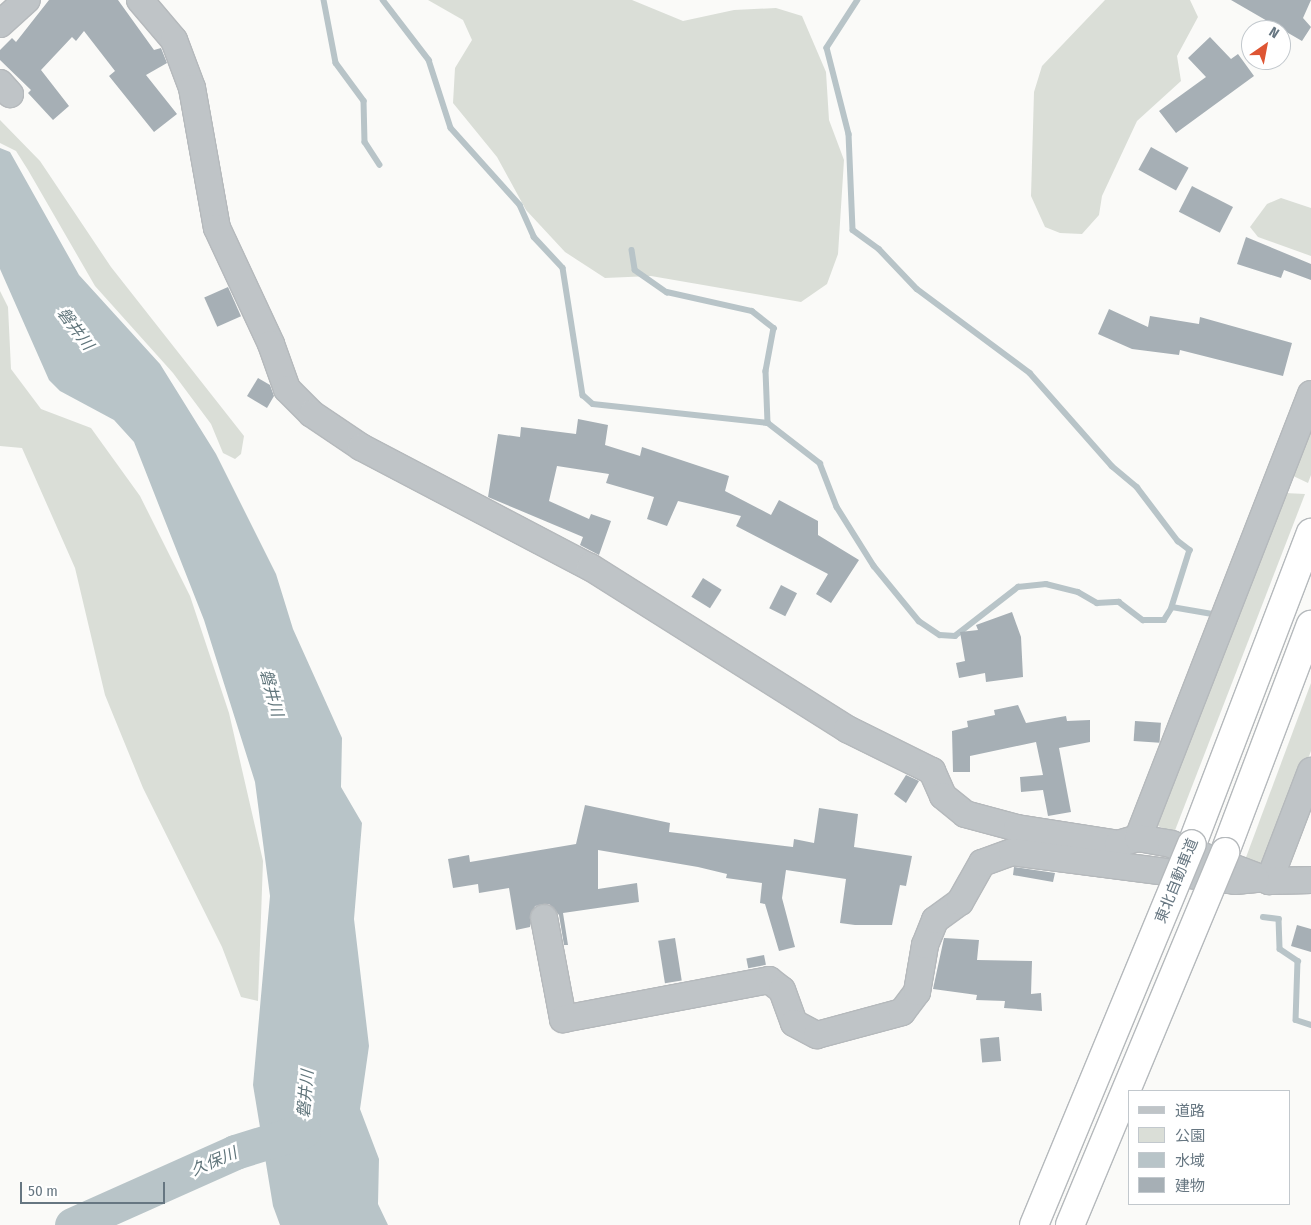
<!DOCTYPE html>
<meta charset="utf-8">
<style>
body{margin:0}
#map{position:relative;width:1311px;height:1225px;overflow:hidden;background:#fafaf8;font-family:"Fira Sans Condensed","Noto Sans JP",sans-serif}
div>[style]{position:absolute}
.green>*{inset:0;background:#daded7}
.water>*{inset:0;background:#b8c4c8}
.stream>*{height:5.5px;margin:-2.75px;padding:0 2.75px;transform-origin:2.75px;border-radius:2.75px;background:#b8c4c8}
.river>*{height:35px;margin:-17.5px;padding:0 17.5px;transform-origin:17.5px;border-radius:17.5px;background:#b8c4c8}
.building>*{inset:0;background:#a6afb5;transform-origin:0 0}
.roads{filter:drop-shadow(1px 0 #b5b9bc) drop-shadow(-1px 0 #b5b9bc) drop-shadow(0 1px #b5b9bc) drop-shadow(0 -1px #b5b9bc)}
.minor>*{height:26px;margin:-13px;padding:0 13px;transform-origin:13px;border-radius:13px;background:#bfc4c7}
.highway>*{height:28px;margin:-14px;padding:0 14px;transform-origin:14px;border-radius:14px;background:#fff}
.bridges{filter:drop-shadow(1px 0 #b5b9bc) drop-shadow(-1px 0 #b5b9bc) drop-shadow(0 1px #b5b9bc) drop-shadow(0 -1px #b5b9bc)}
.highway-bridge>*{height:28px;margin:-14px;padding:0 14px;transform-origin:14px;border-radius:14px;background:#fff}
span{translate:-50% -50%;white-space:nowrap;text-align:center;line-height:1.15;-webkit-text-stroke:5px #fff;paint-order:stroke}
.street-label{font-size:15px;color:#667681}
.water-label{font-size:16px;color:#60757b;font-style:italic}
.legend{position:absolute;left:1128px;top:1090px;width:162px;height:115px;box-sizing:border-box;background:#fff;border:1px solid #c2c8cd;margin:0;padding:6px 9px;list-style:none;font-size:15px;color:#667681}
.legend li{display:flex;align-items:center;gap:10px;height:25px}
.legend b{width:25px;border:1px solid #c2c8cd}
.north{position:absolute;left:1241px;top:20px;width:50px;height:50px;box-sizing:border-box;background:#fff;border:1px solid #c2c8cd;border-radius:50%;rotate:33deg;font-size:14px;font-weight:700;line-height:20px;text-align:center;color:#667681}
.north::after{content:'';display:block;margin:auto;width:18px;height:22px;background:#de5533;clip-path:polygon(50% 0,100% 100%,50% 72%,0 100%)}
.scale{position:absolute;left:20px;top:1182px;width:145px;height:22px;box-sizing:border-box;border:2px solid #667681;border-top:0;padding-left:6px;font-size:15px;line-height:18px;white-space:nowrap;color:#667681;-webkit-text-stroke:4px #fff;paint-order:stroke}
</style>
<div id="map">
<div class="green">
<i style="clip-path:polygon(428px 0,632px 0,683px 21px,734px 10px,776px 8px,802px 16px,826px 72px,829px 120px,844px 160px,838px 254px,827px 284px,801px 302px,651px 276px,605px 278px,565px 252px,526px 210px,497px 157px,453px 103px,455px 68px,472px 40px,463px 20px)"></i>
<i style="clip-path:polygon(1105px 0,1190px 0,1198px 17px,1177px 56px,1181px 81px,1137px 121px,1102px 196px,1099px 215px,1082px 234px,1060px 233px,1045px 227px,1031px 196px,1034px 92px,1042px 66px)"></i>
<i style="clip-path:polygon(0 120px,40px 161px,111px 267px,244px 436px,241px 454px,235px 459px,223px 453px,211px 424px,173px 373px,95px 286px,28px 170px,16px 151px,0 143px)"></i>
<i style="clip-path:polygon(1281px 198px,1311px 208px,1311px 256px,1258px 237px,1250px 227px,1267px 204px)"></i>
<i style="clip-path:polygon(0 291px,8px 307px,11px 369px,41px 409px,91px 428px,140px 496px,190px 596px,229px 713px,263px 861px,258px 1001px,241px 997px,222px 947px,143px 788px,105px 695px,75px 568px,22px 448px,0 446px)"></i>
<i style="clip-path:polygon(1311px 417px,1311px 475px,1308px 483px,1289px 474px)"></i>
<i style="clip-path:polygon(1285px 493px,1305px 494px,1174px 833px,1158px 826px,1155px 818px)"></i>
<i style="clip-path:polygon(1311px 683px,1311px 751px,1271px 856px,1262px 864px,1245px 860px)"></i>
</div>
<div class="water">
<i style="clip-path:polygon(0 148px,10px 152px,79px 275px,160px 364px,216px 454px,276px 574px,293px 629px,342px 738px,341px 787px,362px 823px,354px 919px,369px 1046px,360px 1109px,379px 1159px,378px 1204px,388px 1225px,280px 1225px,273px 1206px,253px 1085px,270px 896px,255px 782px,204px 620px,134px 442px,114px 420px,60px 391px,49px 380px,0 269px)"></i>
</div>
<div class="stream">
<i style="left:324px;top:0;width:64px;rotate:79.2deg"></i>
<i style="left:336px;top:63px;width:47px;rotate:53.6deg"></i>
<i style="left:364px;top:101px;width:41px;rotate:88.6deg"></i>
<i style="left:365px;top:142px;width:27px;rotate:57deg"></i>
<i style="left:383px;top:0;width:76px;rotate:52.5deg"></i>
<i style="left:429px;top:60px;width:71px;rotate:72.1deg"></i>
<i style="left:451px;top:128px;width:103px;rotate:48.1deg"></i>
<i style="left:520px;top:205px;width:35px;rotate:66deg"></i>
<i style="left:534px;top:237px;width:42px;rotate:46.9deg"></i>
<i style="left:563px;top:268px;width:129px;rotate:81.1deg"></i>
<i style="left:583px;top:395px;width:13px;rotate:42deg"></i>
<i style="left:593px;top:404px;width:176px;rotate:6.2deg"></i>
<i style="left:858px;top:0;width:57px;rotate:122.9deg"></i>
<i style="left:827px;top:48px;width:89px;rotate:75.7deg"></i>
<i style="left:849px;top:134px;width:96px;rotate:87.6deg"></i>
<i style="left:853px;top:230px;width:32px;rotate:36deg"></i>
<i style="left:879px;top:249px;width:55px;rotate:46.5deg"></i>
<i style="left:917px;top:289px;width:141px;rotate:36.6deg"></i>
<i style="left:1030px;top:373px;width:124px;rotate:48.6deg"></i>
<i style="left:1112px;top:466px;width:33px;rotate:40deg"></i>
<i style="left:1137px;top:487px;width:68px;rotate:52.8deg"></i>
<i style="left:1178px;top:541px;width:15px;rotate:37deg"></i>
<i style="left:1190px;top:550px;width:60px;rotate:107.5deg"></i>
<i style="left:632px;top:250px;width:20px;rotate:81deg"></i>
<i style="left:635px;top:270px;width:39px;rotate:35deg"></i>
<i style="left:667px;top:292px;width:87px;rotate:12.6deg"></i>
<i style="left:752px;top:311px;width:28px;rotate:38deg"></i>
<i style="left:774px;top:328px;width:44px;rotate:100.5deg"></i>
<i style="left:766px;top:371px;width:52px;rotate:87.8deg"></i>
<i style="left:768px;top:423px;width:66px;rotate:37.6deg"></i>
<i style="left:820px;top:463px;width:47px;rotate:68.9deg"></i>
<i style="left:837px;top:507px;width:70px;rotate:57.9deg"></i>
<i style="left:874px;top:566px;width:71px;rotate:50.7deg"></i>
<i style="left:919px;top:621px;width:25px;rotate:34deg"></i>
<i style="left:940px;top:635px;width:15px;rotate:4deg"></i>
<i style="left:955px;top:636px;width:80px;rotate:-37.9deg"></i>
<i style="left:1018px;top:587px;width:28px;rotate:-6deg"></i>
<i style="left:1046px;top:584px;width:33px;rotate:14deg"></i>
<i style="left:1078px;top:592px;width:22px;rotate:30deg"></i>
<i style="left:1097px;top:603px;width:22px;rotate:-3deg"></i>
<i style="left:1119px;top:602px;width:30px;rotate:37deg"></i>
<i style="left:1143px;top:620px;width:21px"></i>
<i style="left:1164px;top:620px;width:15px;rotate:-58deg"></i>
<i style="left:1172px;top:607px;width:48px;rotate:9.7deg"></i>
<i style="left:1263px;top:917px;width:16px;rotate:7deg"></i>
<i style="left:1279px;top:919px;width:30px;rotate:88deg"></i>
<i style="left:1280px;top:949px;width:22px;rotate:34deg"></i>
<i style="left:1298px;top:961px;width:59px;rotate:91.9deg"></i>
<i style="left:1296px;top:1020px;width:16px;rotate:18deg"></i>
</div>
<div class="river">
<i style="left:72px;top:1225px;width:179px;rotate:-24.1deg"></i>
<i style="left:235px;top:1152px;width:71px;rotate:-17.2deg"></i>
</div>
<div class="building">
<i style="clip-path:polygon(49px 0,118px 0,154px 50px,161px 48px,167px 63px,146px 75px,177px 114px,154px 132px,109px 76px,115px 71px,84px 31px,76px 41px,72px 37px,41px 70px,69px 106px,53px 120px,28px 93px,31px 90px,0 60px,0 50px,12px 38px,16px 42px)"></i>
<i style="clip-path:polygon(1231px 0,1311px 0,1303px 18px,1311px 27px,1302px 41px)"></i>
<i style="clip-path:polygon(1210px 37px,1231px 59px,1238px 54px,1254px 76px,1176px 133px,1159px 111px,1206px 77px,1188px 58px)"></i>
<i style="left:1151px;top:147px;width:43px;height:26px;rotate:29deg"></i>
<i style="left:1192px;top:186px;width:46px;height:29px;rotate:27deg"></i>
<i style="clip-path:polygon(1246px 237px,1311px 264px,1311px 280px,1284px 270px,1281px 278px,1237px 264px)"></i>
<i style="left:228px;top:287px;width:32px;height:26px;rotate:66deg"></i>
<i style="clip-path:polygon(1109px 309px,1148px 327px,1150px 316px,1199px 324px,1200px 317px,1292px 343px,1283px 376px,1180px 350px,1179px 355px,1132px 349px,1098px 334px)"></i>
<i style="clip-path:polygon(258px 378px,270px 385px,274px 396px,267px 408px,247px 396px)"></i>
<i style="clip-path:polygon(578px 419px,608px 425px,605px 445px,640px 456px,642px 447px,729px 476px,725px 491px,771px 515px,779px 500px,818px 521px,818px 535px,859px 560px,831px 603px,816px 594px,828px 574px,736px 526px,741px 516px,678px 501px,667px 526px,647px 519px,654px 497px,606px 483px,609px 474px,557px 466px,549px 501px,589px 519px,591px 514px,611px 521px,599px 555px,580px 545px,583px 537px,488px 497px,498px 434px,520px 437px,521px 427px,576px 434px)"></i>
<i style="left:703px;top:578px;width:22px;height:22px;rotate:32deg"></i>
<i style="left:781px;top:585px;width:18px;height:26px;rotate:27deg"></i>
<i style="clip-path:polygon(1012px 612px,1021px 637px,1023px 677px,986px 682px,985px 673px,959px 678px,956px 663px,965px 661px,960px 632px,978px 630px,976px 625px)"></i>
<i style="clip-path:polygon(1018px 705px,1026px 723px,1066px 716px,1067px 721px,1090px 720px,1090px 742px,1059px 748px,1071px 812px,1048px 816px,1043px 790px,1021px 792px,1020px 777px,1043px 775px,1036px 742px,970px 756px,970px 772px,953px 772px,952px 731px,968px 727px,967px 721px,995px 715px,994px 710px)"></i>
<i style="left:1135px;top:721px;width:26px;height:20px;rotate:4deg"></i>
<i style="clip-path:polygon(906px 775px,919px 781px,906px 803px,894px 794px)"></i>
<i style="clip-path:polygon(585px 805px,670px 823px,669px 832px,793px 847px,794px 839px,814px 843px,819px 808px,858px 814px,854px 847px,912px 856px,906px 886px,900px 885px,892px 925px,855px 925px,840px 923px,846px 879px,786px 870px,782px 898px,795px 947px,779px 951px,765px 904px,760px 903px,762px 883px,726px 878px,727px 874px,698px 867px,598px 850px,598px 889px,637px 883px,639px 902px,563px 913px,568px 945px,564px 945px,559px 915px,549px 904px,535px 906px,530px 927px,516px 930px,509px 888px,479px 893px,478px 884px,453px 888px,448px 859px,469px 855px,470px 862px,576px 844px)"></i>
<i style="clip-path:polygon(1014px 867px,1055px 873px,1053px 882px,1013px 875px)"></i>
<i style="clip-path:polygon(1297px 925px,1311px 929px,1311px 952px,1291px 946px)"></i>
<i style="left:675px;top:938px;width:43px;height:17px;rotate:81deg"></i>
<i style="clip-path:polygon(944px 938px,979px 940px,977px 960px,1032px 961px,1031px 994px,1041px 993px,1042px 1011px,1004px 1008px,1005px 1001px,976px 1000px,977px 995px,933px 989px)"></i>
<i style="left:764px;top:955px;width:10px;height:18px;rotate:79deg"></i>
<i style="left:999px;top:1037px;width:24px;height:19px;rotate:85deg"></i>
</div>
<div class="roads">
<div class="minor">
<i style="left:140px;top:0;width:52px;rotate:49.6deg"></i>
<i style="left:174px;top:40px;width:51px;rotate:69.4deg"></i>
<i style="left:192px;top:88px;width:142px;rotate:79.9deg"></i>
<i style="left:217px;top:228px;width:128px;rotate:65deg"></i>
<i style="left:271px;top:344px;width:48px;rotate:70.4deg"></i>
<i style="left:287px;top:389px;width:35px;rotate:45deg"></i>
<i style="left:312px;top:414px;width:59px;rotate:34deg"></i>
<i style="left:361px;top:447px;width:259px;rotate:27.7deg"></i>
<i style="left:590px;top:567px;width:304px;rotate:32.2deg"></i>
<i style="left:847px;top:729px;width:95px;rotate:26.3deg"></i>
<i style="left:932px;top:771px;width:27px;rotate:66deg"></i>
<i style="left:943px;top:796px;width:28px;rotate:39deg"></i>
<i style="left:965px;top:814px;width:54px;rotate:15.1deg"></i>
<i style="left:1017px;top:828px;width:102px;rotate:9deg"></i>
<i style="left:1118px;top:844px;width:21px;rotate:-17deg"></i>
<i style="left:0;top:24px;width:36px;rotate:-42deg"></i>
<i style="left:0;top:83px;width:15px;rotate:48deg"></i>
<i style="left:1311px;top:394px;width:477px;rotate:111.3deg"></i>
<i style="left:1138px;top:838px;width:34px;rotate:10deg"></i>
<i style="left:1171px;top:844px;width:105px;rotate:20.7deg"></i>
<i style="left:1269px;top:881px;width:118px;rotate:-69.1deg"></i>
<i style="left:1269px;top:881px;width:42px;rotate:-1.4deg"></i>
<i style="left:544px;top:918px;width:103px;rotate:79.3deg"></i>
<i style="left:563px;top:1019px;width:210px;rotate:-10.7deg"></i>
<i style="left:769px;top:980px;width:16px;rotate:38deg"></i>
<i style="left:782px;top:990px;width:35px;rotate:70deg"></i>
<i style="left:794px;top:1023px;width:26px;rotate:28deg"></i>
<i style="left:817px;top:1035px;width:88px;rotate:-15.1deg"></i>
<i style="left:902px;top:1012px;width:25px;rotate:-53deg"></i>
<i style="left:917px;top:992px;width:48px;rotate:-80.3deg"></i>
<i style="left:925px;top:945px;width:27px;rotate:-68deg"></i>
<i style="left:935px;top:920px;width:31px;rotate:-36deg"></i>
<i style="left:960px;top:902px;width:45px;rotate:-60.6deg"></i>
<i style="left:982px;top:863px;width:32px;rotate:-20deg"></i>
<i style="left:1012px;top:852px;width:225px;rotate:7.4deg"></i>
<i style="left:1235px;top:881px;width:21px;rotate:-5deg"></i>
</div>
<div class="highway">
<i style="left:1192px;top:844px;width:333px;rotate:-69.1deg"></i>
<i style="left:1225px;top:852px;width:243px;rotate:-69.3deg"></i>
</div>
</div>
<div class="bridges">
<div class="highway-bridge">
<i style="left:1034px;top:1225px;width:412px;rotate:-67.5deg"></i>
<i style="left:1070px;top:1225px;width:404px;rotate:-67.4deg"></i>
</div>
</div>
<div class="street-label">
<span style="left:1177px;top:881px;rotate:-68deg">東北自動車道</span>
</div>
<div class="water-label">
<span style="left:75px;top:329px;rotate:53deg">磐井川</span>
<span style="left:271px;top:693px;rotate:75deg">磐井川</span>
<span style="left:306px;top:1094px;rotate:-85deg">磐井川</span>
<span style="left:214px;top:1162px;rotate:-23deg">久保川</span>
</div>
<ul class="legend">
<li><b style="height:6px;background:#bfc4c7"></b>道路</li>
<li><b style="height:14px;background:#daded7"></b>公園</li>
<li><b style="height:14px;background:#b8c4c8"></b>水域</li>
<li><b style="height:14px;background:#a6afb5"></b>建物</li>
</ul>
<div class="north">N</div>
<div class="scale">50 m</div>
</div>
